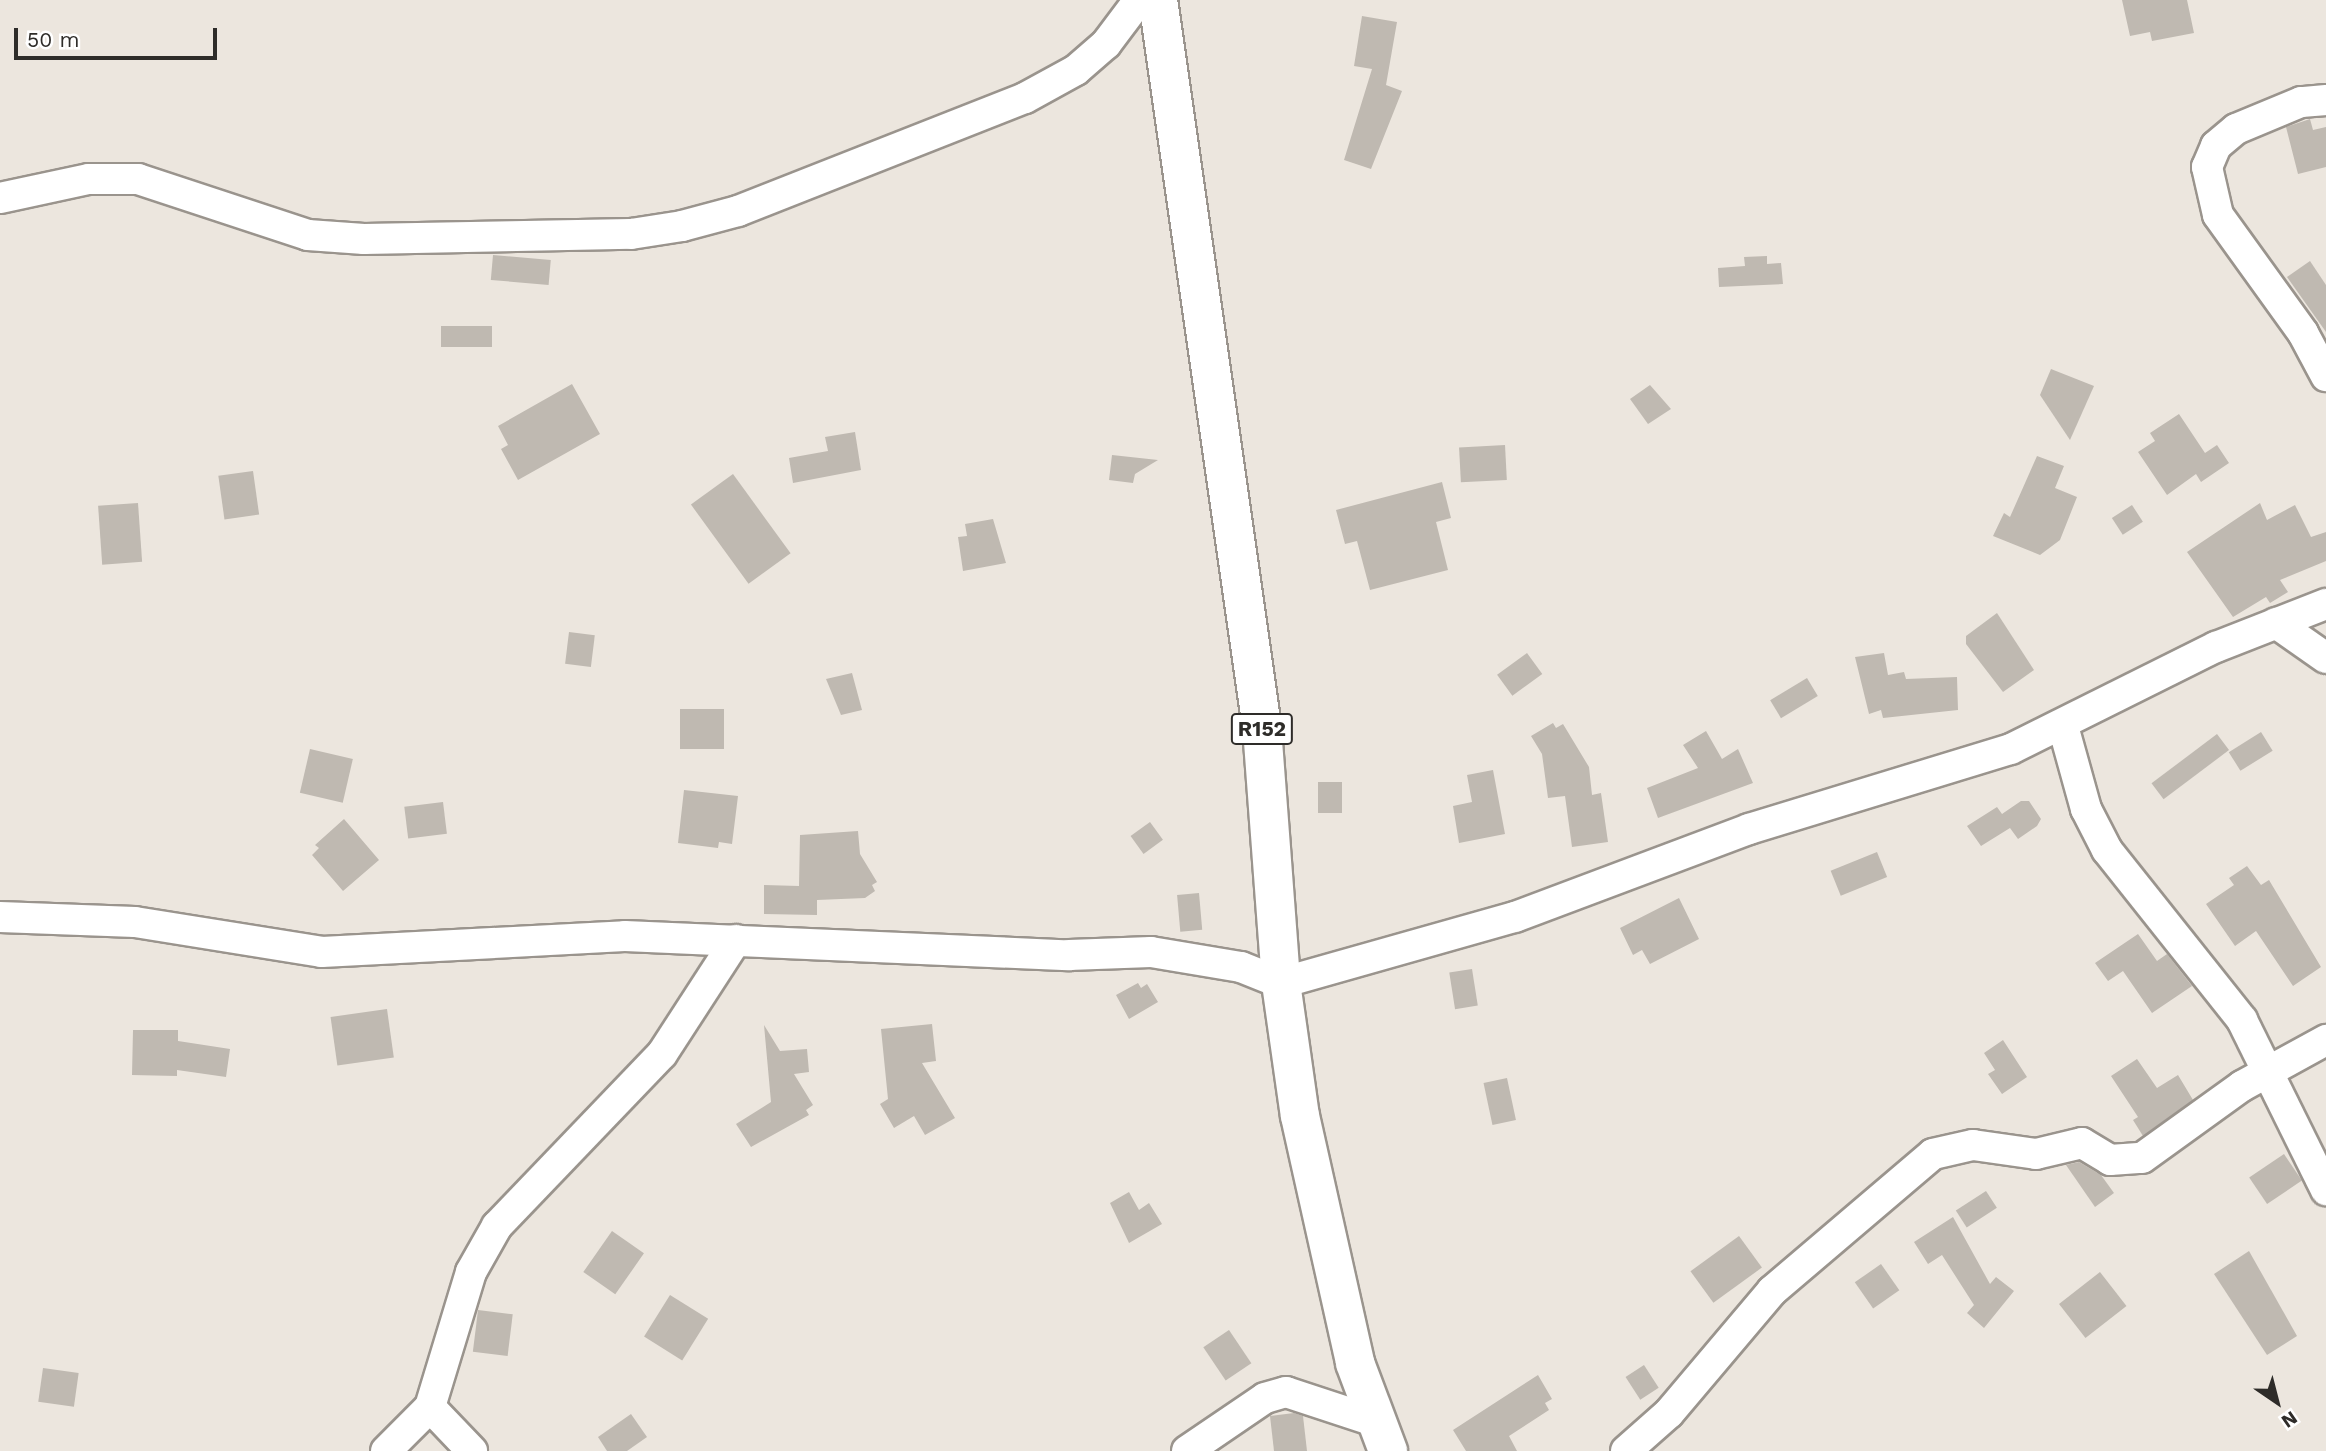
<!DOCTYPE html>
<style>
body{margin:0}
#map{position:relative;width:2326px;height:1451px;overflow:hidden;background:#ece6de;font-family:"Work Sans",sans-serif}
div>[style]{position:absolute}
.building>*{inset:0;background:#bfb9b1;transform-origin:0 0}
.roads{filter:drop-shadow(2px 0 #9a948d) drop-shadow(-2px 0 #9a948d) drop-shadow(0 2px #9a948d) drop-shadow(0 -2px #9a948d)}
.minor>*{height:30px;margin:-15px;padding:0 15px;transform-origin:15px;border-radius:15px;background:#fff}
.major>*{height:38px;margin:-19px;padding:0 19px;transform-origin:19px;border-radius:19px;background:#fff}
span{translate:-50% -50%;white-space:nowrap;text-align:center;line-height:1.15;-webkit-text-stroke:5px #fff;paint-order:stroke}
.shield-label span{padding:2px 5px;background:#fff;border:2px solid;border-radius:5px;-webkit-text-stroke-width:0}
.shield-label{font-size:21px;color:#2e2c29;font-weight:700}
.north{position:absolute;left:2242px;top:1367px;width:70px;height:70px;-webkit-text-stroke:5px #fff;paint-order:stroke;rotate:145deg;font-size:19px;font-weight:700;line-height:28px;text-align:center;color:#2e2c29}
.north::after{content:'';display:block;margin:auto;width:24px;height:32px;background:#2e2c29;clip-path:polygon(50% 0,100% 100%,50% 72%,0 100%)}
.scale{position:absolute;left:14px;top:28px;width:203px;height:32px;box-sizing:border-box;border:4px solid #2e2c29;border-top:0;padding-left:9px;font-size:21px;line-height:24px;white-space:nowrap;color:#2e2c29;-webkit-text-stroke:5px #fff;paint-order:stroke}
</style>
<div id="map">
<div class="building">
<i style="clip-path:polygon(2122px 0,2187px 0,2194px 33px,2152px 41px,2150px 32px,2130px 36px)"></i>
<i style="clip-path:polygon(1362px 16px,1397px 22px,1386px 85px,1402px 91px,1371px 169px,1344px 160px,1372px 69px,1354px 66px)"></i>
<i style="clip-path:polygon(2310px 119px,2313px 130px,2326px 127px,2326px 167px,2298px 174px,2286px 127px)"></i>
<i style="left:493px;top:255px;width:58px;height:25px;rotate:5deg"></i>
<i style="clip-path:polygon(1767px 256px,1767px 264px,1781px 263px,1783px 284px,1719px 287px,1718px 268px,1745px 266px,1744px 257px)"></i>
<i style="clip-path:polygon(2310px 261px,2326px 285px,2326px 332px,2287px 277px)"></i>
<i style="left:492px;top:326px;width:21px;height:51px;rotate:90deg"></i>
<i style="clip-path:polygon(2051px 369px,2094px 386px,2070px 440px,2040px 395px)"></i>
<i style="clip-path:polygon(572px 384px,600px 434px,518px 480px,501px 449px,508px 445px,498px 426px)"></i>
<i style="clip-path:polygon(1650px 385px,1671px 409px,1648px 424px,1630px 399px)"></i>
<i style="clip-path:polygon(2179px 414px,2205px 453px,2217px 445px,2229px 463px,2201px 482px,2196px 474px,2167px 495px,2138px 452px,2155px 441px,2150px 433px)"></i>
<i style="clip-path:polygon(855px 432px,861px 470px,793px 483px,789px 458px,828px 451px,825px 437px)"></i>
<i style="left:1505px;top:445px;width:35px;height:46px;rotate:87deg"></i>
<i style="clip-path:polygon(1112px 455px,1158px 460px,1135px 474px,1133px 483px,1109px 480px)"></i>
<i style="clip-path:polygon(2037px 456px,2064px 466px,2055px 488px,2077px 497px,2060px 540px,2040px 555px,1993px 536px,2004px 513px,2010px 517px)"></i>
<i style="left:253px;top:471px;width:44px;height:35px;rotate:82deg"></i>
<i style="left:733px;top:474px;width:98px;height:52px;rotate:54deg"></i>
<i style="clip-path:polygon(1442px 482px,1451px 518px,1436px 522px,1448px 570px,1370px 590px,1357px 541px,1345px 544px,1336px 510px)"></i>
<i style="left:138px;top:503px;width:59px;height:40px;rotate:86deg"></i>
<i style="clip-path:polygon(2260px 503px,2267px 520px,2295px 505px,2311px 537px,2326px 532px,2326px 561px,2280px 580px,2288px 592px,2270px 603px,2266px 597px,2233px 617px,2187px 552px)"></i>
<i style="left:2132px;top:505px;width:20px;height:24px;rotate:57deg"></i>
<i style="clip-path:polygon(993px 519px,1006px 563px,963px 571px,958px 537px,967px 536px,965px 524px)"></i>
<i style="clip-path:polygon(1997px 613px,2034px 670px,2003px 692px,1966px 644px,1966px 636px)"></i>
<i style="left:569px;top:632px;width:26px;height:32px;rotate:7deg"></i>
<i style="left:1527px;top:653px;width:26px;height:37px;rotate:54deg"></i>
<i style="clip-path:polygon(1884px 653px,1888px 675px,1904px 672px,1906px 679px,1957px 677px,1958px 710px,1883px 718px,1881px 710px,1869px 714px,1855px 657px)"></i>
<i style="clip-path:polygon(852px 673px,862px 710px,841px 715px,826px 679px)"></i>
<i style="left:1807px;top:678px;width:21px;height:43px;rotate:59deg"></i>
<i style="left:680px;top:709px;width:44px;height:40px"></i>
<i style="clip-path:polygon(1553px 723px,1556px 728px,1563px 724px,1589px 767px,1592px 795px,1601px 793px,1608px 842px,1572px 847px,1565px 796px,1548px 798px,1542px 754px,1531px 736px)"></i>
<i style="clip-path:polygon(1706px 731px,1722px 759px,1738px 749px,1753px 783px,1658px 818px,1647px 788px,1698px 768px,1683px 745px)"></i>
<i style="left:2261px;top:732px;width:22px;height:38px;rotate:58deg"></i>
<i style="left:2217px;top:734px;width:20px;height:82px;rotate:53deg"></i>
<i style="left:310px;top:749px;width:44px;height:45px;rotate:13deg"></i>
<i style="clip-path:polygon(1493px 770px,1505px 834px,1459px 843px,1453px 806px,1472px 802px,1467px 775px)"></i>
<i style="left:1318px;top:782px;width:24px;height:31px"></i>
<i style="clip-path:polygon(684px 790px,738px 796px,732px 844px,719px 842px,718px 848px,678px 843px)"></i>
<i style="clip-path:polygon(2021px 801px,2029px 801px,2041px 819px,2037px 826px,2018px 839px,2010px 828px,1981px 846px,1967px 826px,1997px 807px,2002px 814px)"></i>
<i style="left:443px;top:802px;width:32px;height:39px;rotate:83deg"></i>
<i style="clip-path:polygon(344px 819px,379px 860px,343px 891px,312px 855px,319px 848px,315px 845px)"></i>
<i style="left:1150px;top:822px;width:22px;height:24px;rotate:54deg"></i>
<i style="clip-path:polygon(858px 831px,860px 854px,877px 882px,872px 885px,875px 891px,865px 898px,817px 900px,817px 915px,764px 914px,764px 885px,799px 886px,800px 835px)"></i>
<i style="left:1877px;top:852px;width:27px;height:50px;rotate:68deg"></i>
<i style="clip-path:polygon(2247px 866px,2261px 885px,2269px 880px,2321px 967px,2293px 986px,2256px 931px,2235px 946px,2206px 904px,2234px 885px,2229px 878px)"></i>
<i style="left:1199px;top:893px;width:37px;height:22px;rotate:85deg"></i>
<i style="clip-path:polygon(1679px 898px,1699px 939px,1650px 964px,1642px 950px,1633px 955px,1620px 928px)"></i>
<i style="clip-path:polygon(2138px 934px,2157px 961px,2167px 954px,2192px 986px,2152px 1013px,2123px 971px,2108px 981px,2095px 963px)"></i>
<i style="left:1472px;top:969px;width:37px;height:23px;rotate:81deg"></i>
<i style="clip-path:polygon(1138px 983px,1141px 988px,1147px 984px,1158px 1002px,1129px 1019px,1116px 995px)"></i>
<i style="left:387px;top:1009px;width:49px;height:57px;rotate:82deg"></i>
<i style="clip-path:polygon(932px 1024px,936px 1061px,922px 1063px,955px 1118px,925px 1135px,914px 1116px,894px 1128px,880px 1104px,888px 1099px,881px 1029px)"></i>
<i style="clip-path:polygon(764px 1025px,780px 1051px,807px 1049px,809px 1072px,794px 1074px,813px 1105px,806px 1110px,809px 1115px,751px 1147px,736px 1124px,771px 1102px)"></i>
<i style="clip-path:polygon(133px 1030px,178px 1030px,178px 1041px,230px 1049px,226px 1077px,177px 1070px,177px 1076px,132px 1075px)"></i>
<i style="clip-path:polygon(2003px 1040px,2027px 1077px,2002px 1094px,1988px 1074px,1995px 1070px,1984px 1053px)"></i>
<i style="clip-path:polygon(2137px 1059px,2157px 1088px,2178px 1075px,2193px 1100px,2143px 1136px,2133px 1120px,2138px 1117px,2111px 1076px)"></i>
<i style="left:1507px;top:1078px;width:43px;height:24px;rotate:78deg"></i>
<i style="left:2284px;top:1154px;width:32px;height:42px;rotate:56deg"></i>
<i style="clip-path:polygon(2079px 1162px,2101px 1175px,2114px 1193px,2095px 1207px,2066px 1165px)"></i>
<i style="left:1986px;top:1191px;width:20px;height:36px;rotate:57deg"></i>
<i style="clip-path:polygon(1129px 1192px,1139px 1210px,1149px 1203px,1162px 1224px,1129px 1243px,1110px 1203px)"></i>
<i style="clip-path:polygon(1953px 1217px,1990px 1284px,1996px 1277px,2014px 1291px,1984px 1328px,1967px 1313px,1974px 1305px,1942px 1255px,1928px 1264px,1914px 1242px)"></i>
<i style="left:612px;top:1231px;width:39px;height:50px;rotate:35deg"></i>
<i style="left:1739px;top:1236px;width:39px;height:60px;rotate:54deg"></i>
<i style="clip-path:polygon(2249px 1251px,2297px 1336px,2267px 1355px,2214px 1274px)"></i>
<i style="left:1881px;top:1264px;width:32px;height:32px;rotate:55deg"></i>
<i style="left:2100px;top:1272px;width:43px;height:52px;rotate:52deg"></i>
<i style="left:670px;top:1295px;width:45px;height:49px;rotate:32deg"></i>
<i style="left:478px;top:1310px;width:35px;height:42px;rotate:7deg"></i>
<i style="left:1229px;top:1330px;width:40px;height:31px;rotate:56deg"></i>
<i style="left:1644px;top:1365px;width:27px;height:22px;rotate:57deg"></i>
<i style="left:43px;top:1368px;width:36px;height:34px;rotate:8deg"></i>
<i style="clip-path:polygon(1538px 1375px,1552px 1399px,1545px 1403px,1549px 1410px,1509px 1436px,1517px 1451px,1466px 1451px,1453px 1430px)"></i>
<i style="clip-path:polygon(1294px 1413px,1303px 1416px,1307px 1451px,1274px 1451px,1270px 1416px)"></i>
<i style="clip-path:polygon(631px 1414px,647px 1437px,627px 1451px,607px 1451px,598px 1437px)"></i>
</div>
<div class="roads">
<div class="minor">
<i style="left:2326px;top:100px;width:25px;rotate:175deg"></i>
<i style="left:2301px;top:102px;width:70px;rotate:157.4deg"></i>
<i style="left:2236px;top:129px;width:26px;rotate:140deg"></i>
<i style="left:2216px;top:146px;width:23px;rotate:113deg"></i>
<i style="left:2207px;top:167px;width:49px;rotate:77.1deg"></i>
<i style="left:2218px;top:215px;width:145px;rotate:54.2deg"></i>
<i style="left:2303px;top:333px;width:49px;rotate:61.9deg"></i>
<i style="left:0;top:198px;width:91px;rotate:-12.1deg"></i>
<i style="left:89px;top:179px;width:49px"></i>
<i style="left:138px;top:179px;width:179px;rotate:18.2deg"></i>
<i style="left:308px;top:235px;width:56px;rotate:4.1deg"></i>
<i style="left:364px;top:239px;width:267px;rotate:-1.1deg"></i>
<i style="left:631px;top:234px;width:52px;rotate:-8.9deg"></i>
<i style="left:682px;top:226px;width:58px;rotate:-15deg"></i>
<i style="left:738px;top:211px;width:308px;rotate:-21.5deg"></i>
<i style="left:1025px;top:98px;width:58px;rotate:-28.8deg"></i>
<i style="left:1076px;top:70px;width:40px;rotate:-41deg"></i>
<i style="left:1106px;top:44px;width:55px;rotate:-53.1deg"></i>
<i style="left:2276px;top:623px;width:61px;rotate:35deg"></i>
<i style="left:2063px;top:726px;width:86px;rotate:74.5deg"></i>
<i style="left:2086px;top:809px;width:46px;rotate:62.9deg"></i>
<i style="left:2107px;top:850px;width:217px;rotate:51.5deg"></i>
<i style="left:2242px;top:1020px;width:190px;rotate:63.7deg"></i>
<i style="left:0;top:917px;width:135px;rotate:2.1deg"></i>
<i style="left:135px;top:922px;width:189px;rotate:9.1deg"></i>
<i style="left:322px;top:952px;width:303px;rotate:-3deg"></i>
<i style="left:625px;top:936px;width:444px;rotate:2.5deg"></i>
<i style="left:1069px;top:955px;width:82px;rotate:-2.1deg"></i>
<i style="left:1151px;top:952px;width:91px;rotate:9.5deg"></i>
<i style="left:1241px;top:967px;width:43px;rotate:21.8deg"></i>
<i style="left:1281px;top:983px;width:243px;rotate:-15.8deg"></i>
<i style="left:1515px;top:917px;width:250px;rotate:-20.6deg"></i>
<i style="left:1749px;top:829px;width:274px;rotate:-17deg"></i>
<i style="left:2011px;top:749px;width:229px;rotate:-26.5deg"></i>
<i style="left:2216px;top:647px;width:118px;rotate:-21.4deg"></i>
<i style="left:430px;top:1407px;width:61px;rotate:46.3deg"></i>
<i style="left:386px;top:1451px;width:62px;rotate:-45deg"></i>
<i style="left:430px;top:1407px;width:141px;rotate:-73.1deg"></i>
<i style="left:471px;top:1272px;width:53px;rotate:-60.5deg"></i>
<i style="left:497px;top:1226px;width:238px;rotate:-46.2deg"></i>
<i style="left:662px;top:1054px;width:136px;rotate:-57deg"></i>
<i style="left:1187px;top:1451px;width:94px;rotate:-34.2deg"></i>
<i style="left:1265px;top:1398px;width:22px;rotate:-16deg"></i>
<i style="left:1286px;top:1392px;width:96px;rotate:18.2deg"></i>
<i style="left:1626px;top:1451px;width:57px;rotate:-41.5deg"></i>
<i style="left:1669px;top:1413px;width:160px;rotate:-49.8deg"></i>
<i style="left:1772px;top:1291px;width:211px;rotate:-40.4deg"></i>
<i style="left:1933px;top:1154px;width:41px;rotate:-12.7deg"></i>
<i style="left:1973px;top:1145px;width:64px;rotate:8.1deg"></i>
<i style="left:2036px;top:1154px;width:47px;rotate:-13.4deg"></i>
<i style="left:2082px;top:1143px;width:33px;rotate:31deg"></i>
<i style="left:2110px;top:1160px;width:32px;rotate:-4deg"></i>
<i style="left:2142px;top:1158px;width:123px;rotate:-35.8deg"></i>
<i style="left:2242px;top:1086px;width:96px;rotate:-28.7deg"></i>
</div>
<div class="major">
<i style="left:1158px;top:0;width:735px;rotate:81.87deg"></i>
<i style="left:1262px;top:728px;width:256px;rotate:85.7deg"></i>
<i style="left:1281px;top:983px;width:134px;rotate:81.9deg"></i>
<i style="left:1300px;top:1116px;width:253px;rotate:77.4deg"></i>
<i style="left:1355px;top:1363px;width:94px;rotate:69.4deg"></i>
</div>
</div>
<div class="shield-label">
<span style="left:1262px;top:729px">R152</span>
</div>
<div class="north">N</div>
<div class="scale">50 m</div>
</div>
